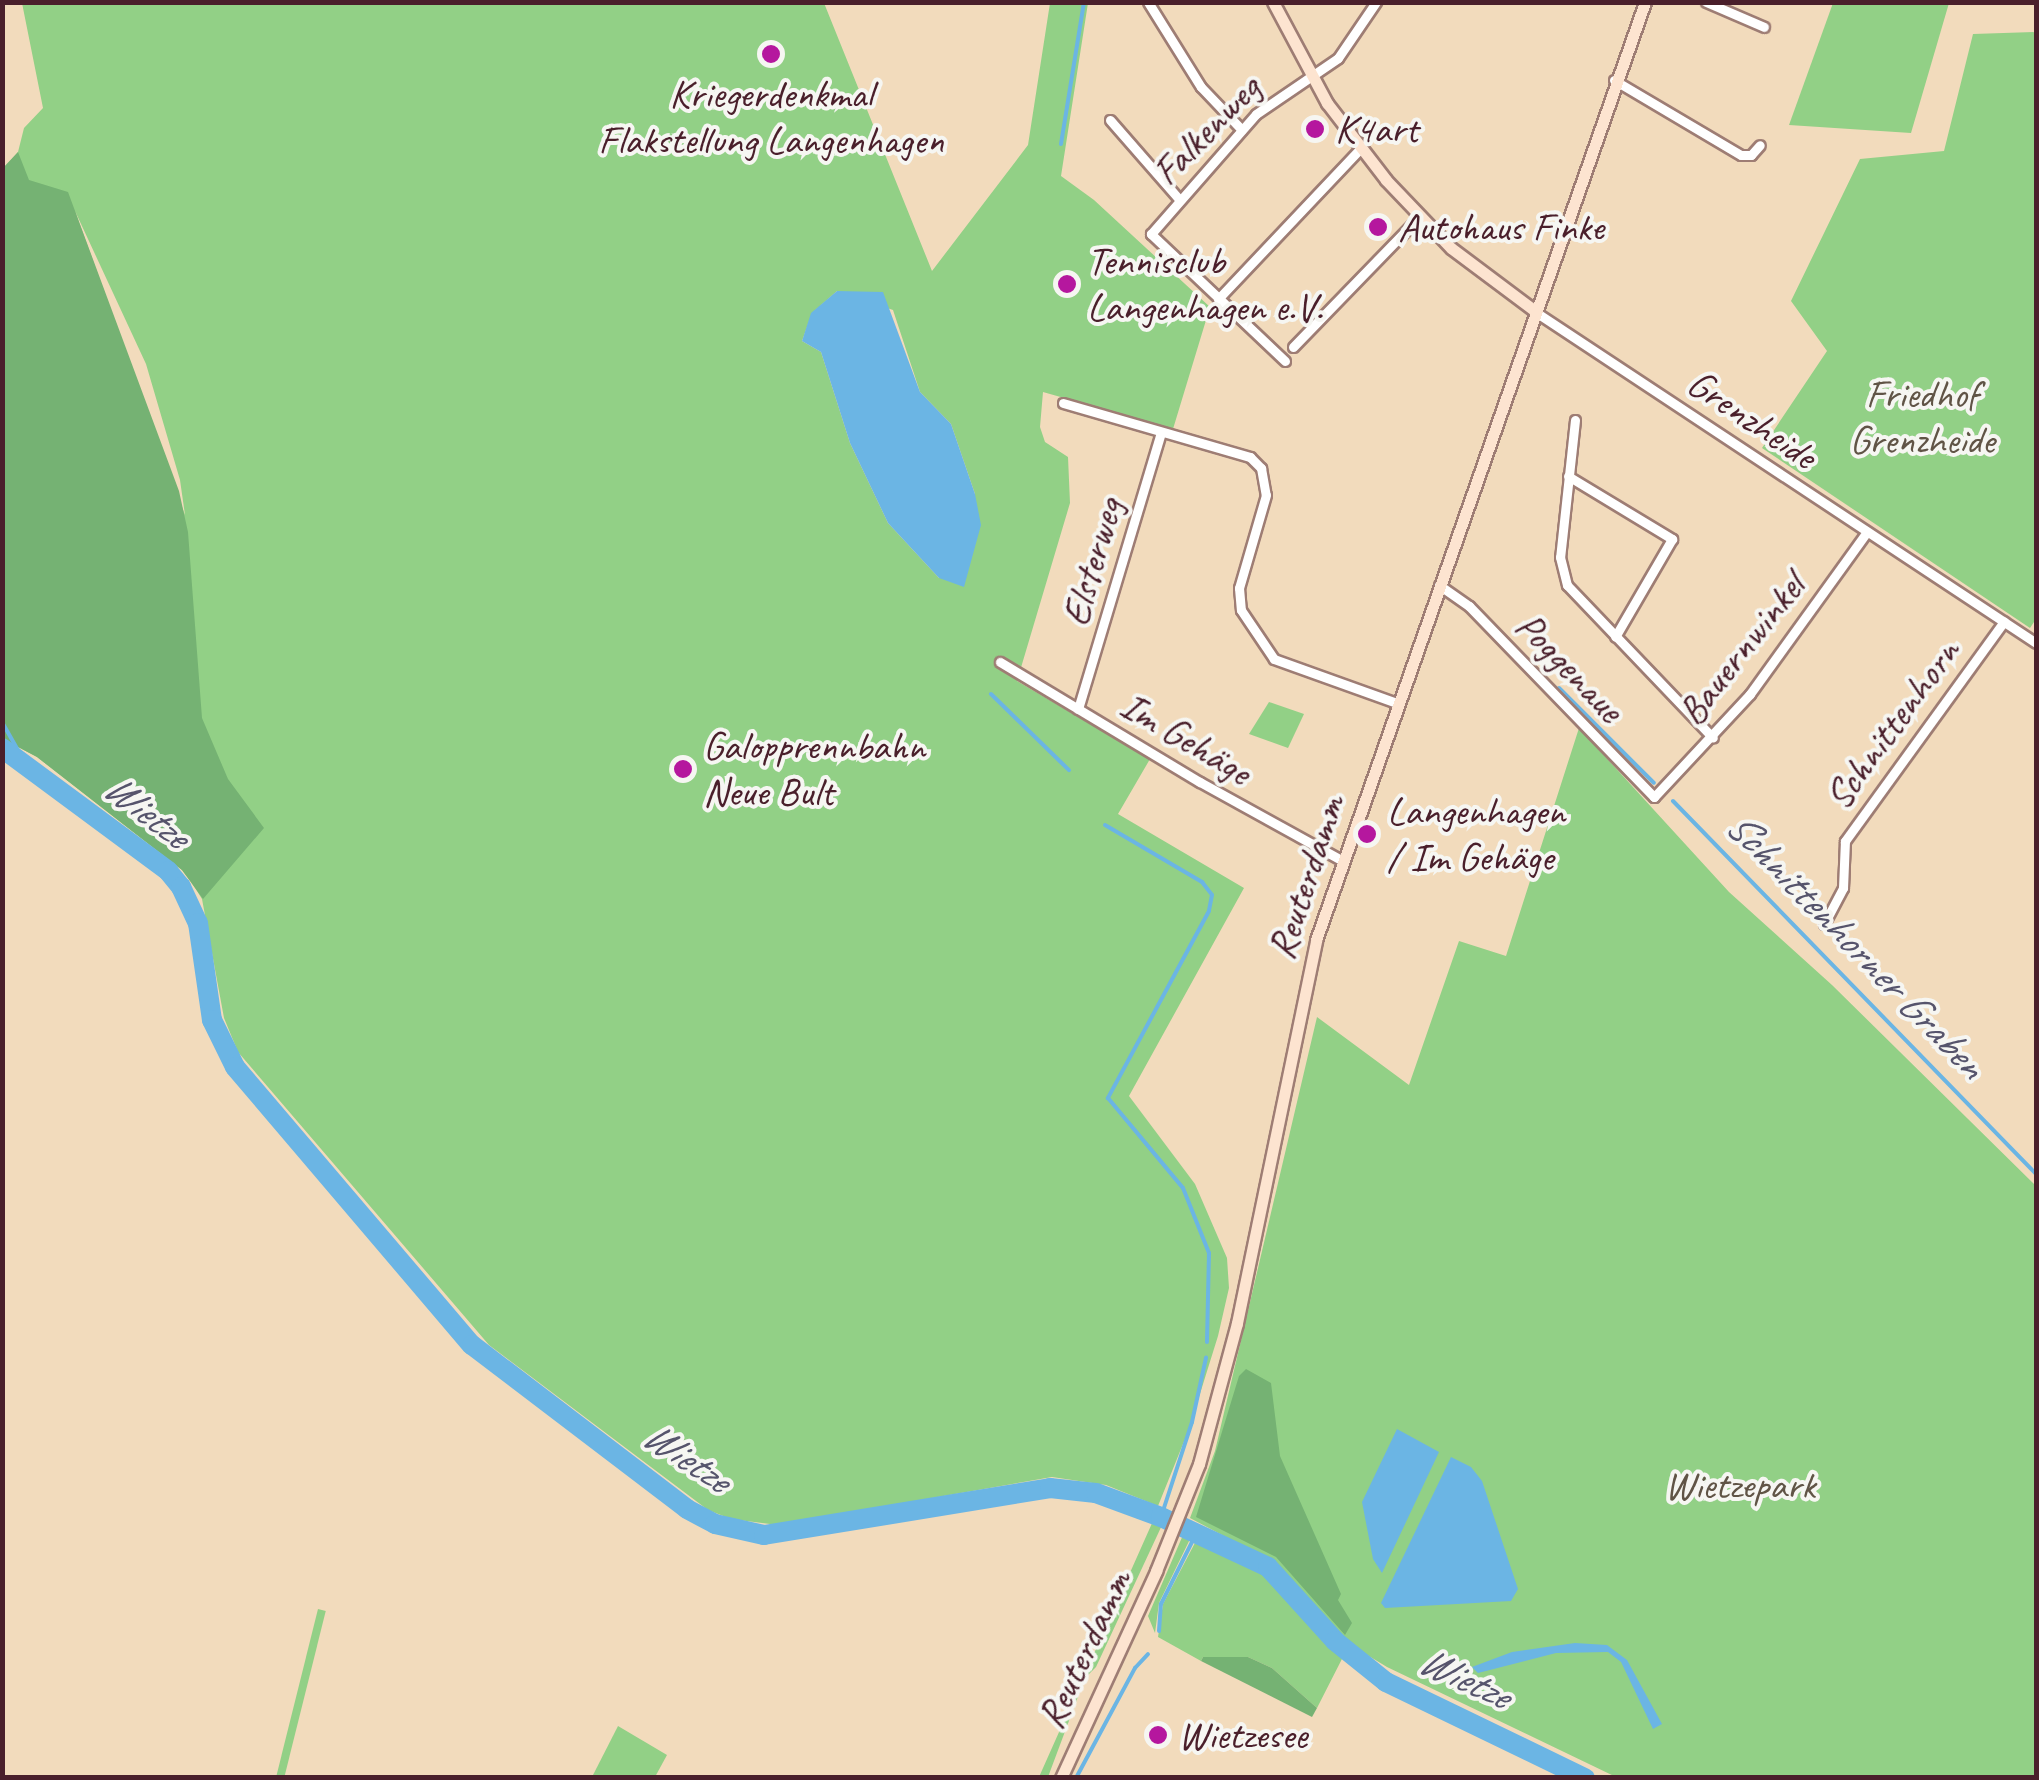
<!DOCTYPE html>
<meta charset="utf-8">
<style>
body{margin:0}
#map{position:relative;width:2039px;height:1780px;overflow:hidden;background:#f2dbbc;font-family:Caveat,sans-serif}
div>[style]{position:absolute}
.green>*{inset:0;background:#92d086;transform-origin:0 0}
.forest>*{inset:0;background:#75b273}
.water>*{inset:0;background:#6bb5e4}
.stream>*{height:4px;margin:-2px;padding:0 2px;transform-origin:2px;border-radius:2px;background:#6bb5e4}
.river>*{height:20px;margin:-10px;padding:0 10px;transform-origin:10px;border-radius:10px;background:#6bb5e4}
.roads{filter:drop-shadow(2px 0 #9e7d74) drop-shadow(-2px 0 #9e7d74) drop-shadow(0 2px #9e7d74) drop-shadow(0 -2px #9e7d74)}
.street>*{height:9px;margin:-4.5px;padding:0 4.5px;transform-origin:4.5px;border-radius:4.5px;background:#fff}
.secondary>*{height:11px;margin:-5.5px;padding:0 5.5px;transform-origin:5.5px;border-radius:5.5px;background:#fde4d0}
.dots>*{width:28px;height:28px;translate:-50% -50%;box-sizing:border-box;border:5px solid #f6f6f2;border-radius:50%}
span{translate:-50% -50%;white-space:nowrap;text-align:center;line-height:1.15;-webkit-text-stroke:8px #f6f6f2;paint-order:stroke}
.poi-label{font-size:40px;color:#4a1f2b}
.left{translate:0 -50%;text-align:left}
.street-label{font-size:40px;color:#4a1f2b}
.park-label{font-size:40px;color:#605446}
.water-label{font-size:42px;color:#56546c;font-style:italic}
.frame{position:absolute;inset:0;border:5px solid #4a1f2b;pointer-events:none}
</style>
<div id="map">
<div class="green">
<i style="clip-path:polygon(evenodd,22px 3px,824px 3px,932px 271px,1028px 145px,1050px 3px,1088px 3px,1061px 176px,1094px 200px,1210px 307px,1173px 429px,1043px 392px,1040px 427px,1045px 442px,1068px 457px,1070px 503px,1017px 681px,1150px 759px,1118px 814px,1244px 888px,1129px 1096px,1195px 1184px,1227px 1258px,1229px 1288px,1218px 1336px,1189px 1429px,1158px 1506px,1106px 1485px,1052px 1477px,778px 1525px,731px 1519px,708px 1510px,489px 1345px,238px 1052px,224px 1018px,202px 899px,192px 883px,182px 870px,37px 757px,3px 739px,3px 169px,18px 152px,24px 128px,43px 108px,22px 3px,75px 211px,146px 364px,180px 480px,185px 515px,75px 211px,22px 3px,837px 291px,893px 310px,920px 392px,951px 424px,975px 494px,939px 578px,888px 523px,850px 443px,821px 352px,802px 341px,812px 313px,837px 291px)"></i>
<i style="clip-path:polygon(1833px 3px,1949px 3px,1911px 133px,1789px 125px)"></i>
<i style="clip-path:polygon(2036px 32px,2036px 619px,2030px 628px,1762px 448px,1827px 351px,1791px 301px,1860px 159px,1944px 151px,1973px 34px)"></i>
<i style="clip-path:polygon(1269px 702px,1304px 714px,1288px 748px,1249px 734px)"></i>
<i style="clip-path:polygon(1579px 728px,1729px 892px,1832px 985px,2036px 1186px,2036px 1777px,1616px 1777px,1387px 1667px,1344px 1641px,1275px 1563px,1190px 1518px,1215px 1451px,1317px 1017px,1409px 1085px,1459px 941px,1506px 956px)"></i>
<i style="clip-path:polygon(1153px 1521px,1163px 1523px,1096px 1667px,1085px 1678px,1048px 1777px,1039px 1777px)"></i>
<i style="clip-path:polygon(1183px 1535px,1191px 1537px,1159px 1603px,1155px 1633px,1148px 1616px)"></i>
<i style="clip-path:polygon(1197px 1539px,1265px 1570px,1345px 1653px,1317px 1708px,1272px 1668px,1248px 1657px,1203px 1657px,1201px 1661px,1158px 1637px,1163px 1604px)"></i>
<i style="left:318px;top:1609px;width:8px;height:184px;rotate:14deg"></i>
<i style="clip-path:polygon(618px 1726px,667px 1755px,655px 1777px,592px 1777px)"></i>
</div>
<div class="forest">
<i style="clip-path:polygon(18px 152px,29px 180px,68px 192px,179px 491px,188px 532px,202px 718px,228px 779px,264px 828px,203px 899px,182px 870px,37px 757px,3px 739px,2px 169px)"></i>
<i style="clip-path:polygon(1246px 1369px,1271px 1383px,1280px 1456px,1341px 1594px,1338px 1600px,1352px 1623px,1345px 1635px,1276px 1557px,1196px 1517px,1239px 1376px)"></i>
<i style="clip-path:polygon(1203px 1657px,1248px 1657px,1272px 1668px,1317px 1708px,1312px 1717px,1201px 1661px)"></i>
</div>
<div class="water">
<i style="clip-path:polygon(837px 291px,883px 292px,920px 392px,951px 424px,975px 494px,981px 525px,964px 587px,939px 578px,888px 523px,850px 443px,821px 352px,802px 341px,811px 313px)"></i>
<i style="clip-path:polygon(1397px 1429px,1439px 1452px,1382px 1573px,1373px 1559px,1362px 1502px)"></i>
<i style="clip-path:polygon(1451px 1457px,1471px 1467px,1482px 1481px,1518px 1589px,1511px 1601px,1385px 1608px,1381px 1603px)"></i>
<i style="clip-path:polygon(1575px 1643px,1607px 1645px,1627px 1660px,1662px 1724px,1653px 1729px,1621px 1662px,1608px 1652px,1556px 1653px,1478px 1673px,1472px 1667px,1512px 1652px)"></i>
</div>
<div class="stream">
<i style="left:1061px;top:144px;width:144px;rotate:-80.8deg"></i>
<i style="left:1559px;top:688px;width:134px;rotate:45deg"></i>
<i style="left:991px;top:694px;width:109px;rotate:44.3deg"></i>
<i style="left:2px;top:722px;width:43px;rotate:60.4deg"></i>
<i style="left:1673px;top:801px;width:520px;rotate:45.78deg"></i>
<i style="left:1105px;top:825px;width:113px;rotate:30.4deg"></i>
<i style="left:1202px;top:882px;width:16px;rotate:52deg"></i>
<i style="left:1212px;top:895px;width:16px;rotate:101deg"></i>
<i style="left:1209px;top:911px;width:213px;rotate:118.4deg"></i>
<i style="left:1108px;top:1098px;width:117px;rotate:50.2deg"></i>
<i style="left:1183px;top:1188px;width:70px;rotate:68.2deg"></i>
<i style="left:1209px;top:1253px;width:89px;rotate:91.3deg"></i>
<i style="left:1161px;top:1517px;width:100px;rotate:-71.9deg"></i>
<i style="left:1192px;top:1422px;width:66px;rotate:-77.7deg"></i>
<i style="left:1159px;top:1631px;width:27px;rotate:-86deg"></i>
<i style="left:1161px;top:1604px;width:80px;rotate:-63.4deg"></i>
<i style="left:1076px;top:1778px;width:125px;rotate:-61.8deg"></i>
<i style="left:1135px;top:1668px;width:19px;rotate:-47deg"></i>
</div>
<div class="river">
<i style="left:2px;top:748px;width:207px;rotate:36.5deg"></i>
<i style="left:168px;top:871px;width:21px;rotate:51deg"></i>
<i style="left:181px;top:887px;width:40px;rotate:65deg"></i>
<i style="left:198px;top:923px;width:98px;rotate:81.8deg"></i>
<i style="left:212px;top:1020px;width:52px;rotate:63.9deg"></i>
<i style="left:235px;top:1067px;width:365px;rotate:49.6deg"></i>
<i style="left:472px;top:1345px;width:270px;rotate:37.3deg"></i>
<i style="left:687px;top:1509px;width:32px;rotate:28deg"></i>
<i style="left:715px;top:1524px;width:50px;rotate:12.7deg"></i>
<i style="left:764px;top:1535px;width:290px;rotate:-9.3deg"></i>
<i style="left:1050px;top:1488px;width:46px;rotate:6.2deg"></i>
<i style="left:1096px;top:1493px;width:69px;rotate:20.3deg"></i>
<i style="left:1161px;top:1517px;width:118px;rotate:25deg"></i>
<i style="left:1268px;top:1567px;width:100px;rotate:47.8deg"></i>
<i style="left:1335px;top:1641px;width:65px;rotate:38.8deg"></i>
<i style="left:1386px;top:1682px;width:221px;rotate:25.8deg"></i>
</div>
<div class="roads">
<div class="street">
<i style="left:1148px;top:2px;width:100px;rotate:58.1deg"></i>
<i style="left:1201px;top:87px;width:59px;rotate:46.4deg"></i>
<i style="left:1706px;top:2px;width:63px;rotate:23.3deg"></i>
<i style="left:1614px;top:80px;width:147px;rotate:30.6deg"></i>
<i style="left:1741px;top:155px;width:10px"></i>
<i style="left:1751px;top:155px;width:13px;rotate:-48deg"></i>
<i style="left:1110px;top:120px;width:105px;rotate:48.9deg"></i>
<i style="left:1218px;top:299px;width:207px;rotate:-46.6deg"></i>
<i style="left:1534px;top:311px;width:602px;rotate:33.48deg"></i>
<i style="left:1293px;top:347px;width:181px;rotate:-45.9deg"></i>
<i style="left:1285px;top:361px;width:185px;rotate:-136.5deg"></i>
<i style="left:1151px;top:234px;width:159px;rotate:-48.8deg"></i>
<i style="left:1256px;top:114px;width:99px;rotate:-34.3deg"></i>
<i style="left:1338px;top:58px;width:68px;rotate:-55.8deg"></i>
<i style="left:1063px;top:403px;width:195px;rotate:16.1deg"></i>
<i style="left:1250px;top:457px;width:16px;rotate:45deg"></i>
<i style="left:1261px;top:468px;width:27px;rotate:80deg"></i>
<i style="left:1266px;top:495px;width:97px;rotate:106.2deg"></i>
<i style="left:1239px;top:588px;width:22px;rotate:85deg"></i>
<i style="left:1241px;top:610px;width:59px;rotate:56deg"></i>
<i style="left:1274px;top:659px;width:131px;rotate:19.7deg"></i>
<i style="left:1575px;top:420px;width:138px;rotate:96.2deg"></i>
<i style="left:1560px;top:557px;width:29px;rotate:76deg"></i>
<i style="left:1567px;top:585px;width:211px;rotate:46.3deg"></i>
<i style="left:1568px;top:476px;width:122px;rotate:31.2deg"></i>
<i style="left:1672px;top:539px;width:113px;rotate:120.2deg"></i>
<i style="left:1439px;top:585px;width:37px;rotate:35deg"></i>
<i style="left:1469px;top:606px;width:266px;rotate:45.9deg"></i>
<i style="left:1654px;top:797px;width:141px;rotate:-47deg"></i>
<i style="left:1750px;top:694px;width:200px;rotate:-54.2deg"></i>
<i style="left:1000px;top:662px;width:233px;rotate:31deg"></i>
<i style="left:1200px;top:782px;width:163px;rotate:28.9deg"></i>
<i style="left:1078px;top:709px;width:289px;rotate:-73.3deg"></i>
<i style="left:1824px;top:924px;width:41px;rotate:-62.2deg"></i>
<i style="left:1843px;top:888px;width:47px;rotate:-87.6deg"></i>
<i style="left:1845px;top:841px;width:271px;rotate:-54.1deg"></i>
</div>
<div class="secondary">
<i style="left:1273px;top:2px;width:115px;rotate:61.9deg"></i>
<i style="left:1327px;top:103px;width:97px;rotate:52.5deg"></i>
<i style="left:1386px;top:180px;width:94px;rotate:46.3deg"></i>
<i style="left:1451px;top:248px;width:104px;rotate:36.8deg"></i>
<i style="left:1061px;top:1778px;width:228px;rotate:-65.3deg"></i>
<i style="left:1156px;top:1571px;width:115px;rotate:-68.1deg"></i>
<i style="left:1199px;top:1464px;width:146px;rotate:-74.9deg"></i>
<i style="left:1237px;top:1323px;width:391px;rotate:-78.3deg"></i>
<i style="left:1316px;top:940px;width:994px;rotate:-70.67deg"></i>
</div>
</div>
<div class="dots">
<i style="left:771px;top:54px;background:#b5179e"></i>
<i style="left:1315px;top:129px;background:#b5179e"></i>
<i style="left:1378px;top:227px;background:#b5179e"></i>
<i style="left:1067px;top:284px;background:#b5179e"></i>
<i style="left:683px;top:769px;background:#b5179e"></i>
<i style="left:1367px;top:834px;background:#b5179e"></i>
<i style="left:1158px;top:1735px;background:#b5179e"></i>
</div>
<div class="poi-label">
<span style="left:771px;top:117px">Kriegerdenkmal<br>Flakstellung Langenhagen</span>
<span class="left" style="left:1335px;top:129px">K4art</span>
<span class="left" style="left:1398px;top:227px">Autohaus Finke</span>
<span class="left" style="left:1087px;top:284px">Tennisclub<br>Langenhagen e.V.</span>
<span class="left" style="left:703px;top:769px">Galopprennbahn<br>Neue Bult</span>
<span class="left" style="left:1387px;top:834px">Langenhagen<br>/ Im Gehäge</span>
<span class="left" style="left:1178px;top:1735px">Wietzesee</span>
</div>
<div class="street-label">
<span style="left:1206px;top:130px;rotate:-46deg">Falkenweg</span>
<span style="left:1752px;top:419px;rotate:34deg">Grenzheide</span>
<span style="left:1092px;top:562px;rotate:-74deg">Elsterweg</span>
<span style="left:1741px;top:649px;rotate:-52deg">Bauernwinkel</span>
<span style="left:1570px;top:667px;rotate:46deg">Poggenaue</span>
<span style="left:1892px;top:724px;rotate:-54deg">Schnittenhorn</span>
<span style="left:1186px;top:738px;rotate:31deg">Im Gehäge</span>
<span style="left:1306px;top:877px;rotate:-72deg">Reuterdamm</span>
<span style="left:1084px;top:1649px;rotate:-65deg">Reuterdamm</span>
</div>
<div class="park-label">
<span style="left:1922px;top:417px">Friedhof<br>Grenzheide</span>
<span style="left:1740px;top:1485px">Wietzepark</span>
</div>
<div class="water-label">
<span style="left:146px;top:811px;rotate:38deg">Wietze</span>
<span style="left:1855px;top:945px;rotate:46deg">Schnittenhorner Graben</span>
<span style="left:686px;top:1457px;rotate:34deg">Wietze</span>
<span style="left:1464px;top:1678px;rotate:25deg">Wietze</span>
</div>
<div class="frame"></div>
</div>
